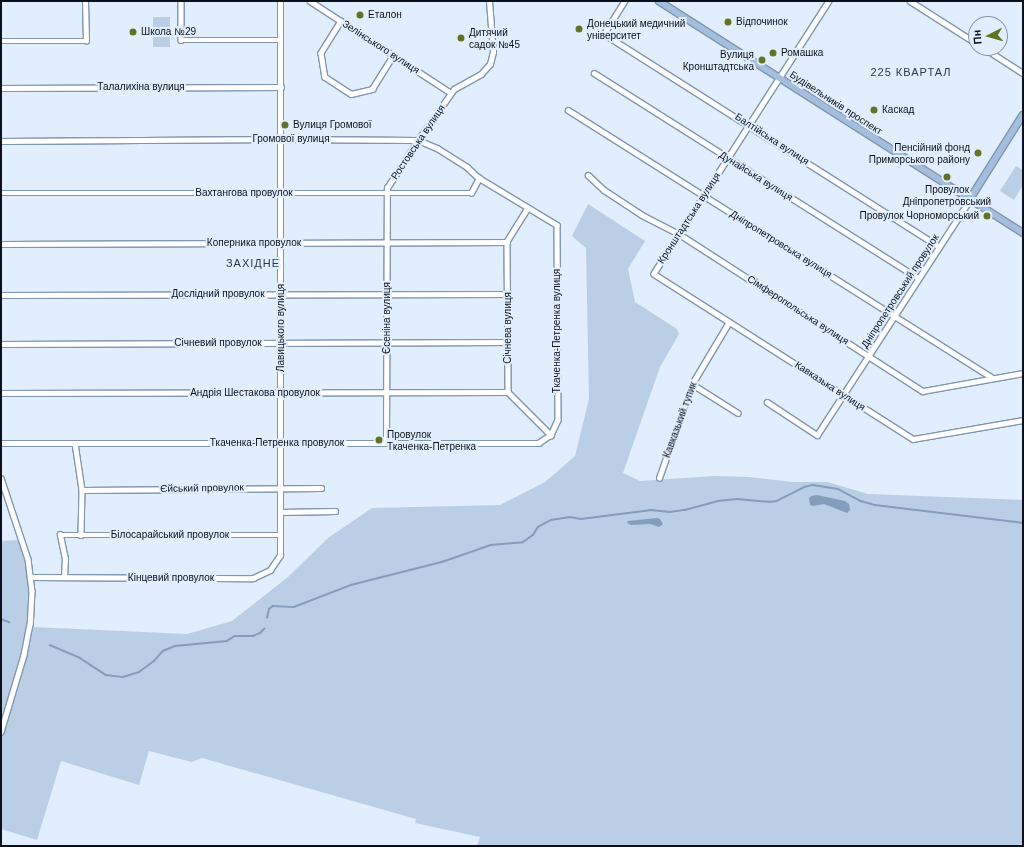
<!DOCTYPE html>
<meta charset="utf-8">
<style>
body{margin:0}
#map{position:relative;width:1024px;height:847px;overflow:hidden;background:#e0eefe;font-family:Helvetica,sans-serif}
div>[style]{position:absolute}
.green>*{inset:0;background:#bacee6;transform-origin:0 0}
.water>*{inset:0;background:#849dbb}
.stream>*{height:1.5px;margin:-0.75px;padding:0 0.75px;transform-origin:0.75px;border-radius:0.75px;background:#849dbb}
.roads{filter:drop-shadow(1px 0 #8096af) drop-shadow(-1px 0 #8096af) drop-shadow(0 1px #8096af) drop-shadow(0 -1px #8096af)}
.minor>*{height:4.5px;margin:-2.25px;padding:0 2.25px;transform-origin:2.25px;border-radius:2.25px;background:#fff}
.major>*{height:5.5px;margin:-2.75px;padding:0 2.75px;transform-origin:2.75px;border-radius:2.75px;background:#a4bfdd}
.dots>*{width:11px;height:11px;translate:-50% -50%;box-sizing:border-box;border:2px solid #e0eefe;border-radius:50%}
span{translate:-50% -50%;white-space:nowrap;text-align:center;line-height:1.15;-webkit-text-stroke:4px #e0eefe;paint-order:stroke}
.poi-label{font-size:10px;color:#0a111a}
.left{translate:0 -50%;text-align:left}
.right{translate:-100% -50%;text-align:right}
.street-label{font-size:10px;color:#0a111a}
.neighbourhood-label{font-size:11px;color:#283a50;letter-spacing:1px}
.frame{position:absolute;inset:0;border:2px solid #0a111a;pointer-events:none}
.north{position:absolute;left:968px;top:16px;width:40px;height:40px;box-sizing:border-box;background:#e0eefe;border:1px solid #8a96a3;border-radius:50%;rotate:264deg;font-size:11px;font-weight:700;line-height:16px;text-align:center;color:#0a111a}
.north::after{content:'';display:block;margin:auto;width:14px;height:18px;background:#607423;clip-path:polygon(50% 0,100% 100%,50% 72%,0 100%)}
</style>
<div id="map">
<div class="green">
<i style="left:153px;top:17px;width:17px;height:30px"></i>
<i style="clip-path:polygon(1016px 166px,1023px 170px,1023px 185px,1014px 200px,1000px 191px)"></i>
<i style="clip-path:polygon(588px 204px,645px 241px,628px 269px,635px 302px,677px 329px,679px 334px,660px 367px,623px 473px,640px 481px,714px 476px,749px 477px,792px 482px,827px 482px,868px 494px,1023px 500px,1023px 846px,477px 846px,480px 837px,415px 823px,416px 819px,202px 758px,192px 762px,149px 751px,139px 785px,61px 761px,37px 840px,1px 829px,1px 740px,18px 688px,33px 627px,187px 634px,232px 621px,288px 577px,328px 538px,372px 508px,500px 505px,545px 482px,575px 456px,589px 399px,586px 248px,572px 236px)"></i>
<i style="clip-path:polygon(19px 540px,29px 577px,27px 623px,21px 655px,1px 723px,1px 541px)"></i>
</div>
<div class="water">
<i style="clip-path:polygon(817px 495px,845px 501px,849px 504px,850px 510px,847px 513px,824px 504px,813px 506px,810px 505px,809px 498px,811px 496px)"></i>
<i style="clip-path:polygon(657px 518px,660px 519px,663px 524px,659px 527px,650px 524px,631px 525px,627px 523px,628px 521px)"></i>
</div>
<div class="stream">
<i style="left:267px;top:618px;width:9px;rotate:-77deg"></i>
<i style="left:269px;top:609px;width:5px;rotate:-37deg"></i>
<i style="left:273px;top:606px;width:21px;rotate:3deg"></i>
<i style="left:294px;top:607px;width:61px;rotate:-21.1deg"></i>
<i style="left:351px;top:585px;width:94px;rotate:-14.2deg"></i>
<i style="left:442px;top:562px;width:52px;rotate:-19.1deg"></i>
<i style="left:491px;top:545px;width:32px;rotate:-5deg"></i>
<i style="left:523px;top:542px;width:12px;rotate:-35deg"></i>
<i style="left:533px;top:535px;width:9px;rotate:-58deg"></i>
<i style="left:538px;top:527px;width:15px;rotate:-28deg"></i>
<i style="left:551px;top:520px;width:19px;rotate:-9deg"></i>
<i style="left:570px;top:517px;width:11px;rotate:10deg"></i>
<i style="left:581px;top:519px;width:71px;rotate:-7.3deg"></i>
<i style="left:651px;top:510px;width:19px;rotate:6deg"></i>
<i style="left:670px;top:512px;width:15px;rotate:-8deg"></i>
<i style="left:685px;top:510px;width:34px;rotate:-15deg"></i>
<i style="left:718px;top:501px;width:19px;rotate:-6deg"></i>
<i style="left:737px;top:499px;width:32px;rotate:5deg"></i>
<i style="left:769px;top:502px;width:8px;rotate:-7deg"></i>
<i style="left:777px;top:501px;width:30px;rotate:-27deg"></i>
<i style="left:804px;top:487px;width:9px;rotate:-13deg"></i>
<i style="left:813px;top:485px;width:25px;rotate:9deg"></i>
<i style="left:838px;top:489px;width:26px;rotate:28deg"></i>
<i style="left:861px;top:501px;width:15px;rotate:16deg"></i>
<i style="left:875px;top:505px;width:149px;rotate:6.9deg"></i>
<i style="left:1px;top:619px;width:9px;rotate:21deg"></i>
<i style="left:50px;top:645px;width:33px;rotate:23deg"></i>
<i style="left:80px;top:658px;width:31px;rotate:33deg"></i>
<i style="left:106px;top:675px;width:17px;rotate:7deg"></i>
<i style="left:123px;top:677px;width:17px;rotate:-17deg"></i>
<i style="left:139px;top:672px;width:19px;rotate:-36deg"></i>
<i style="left:154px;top:661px;width:13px;rotate:-48deg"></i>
<i style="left:163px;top:651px;width:13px;rotate:-23deg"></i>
<i style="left:175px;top:646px;width:52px;rotate:-5.5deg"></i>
<i style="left:227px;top:641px;width:9px;rotate:-32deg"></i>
<i style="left:235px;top:636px;width:18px"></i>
<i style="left:253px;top:636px;width:8px;rotate:-23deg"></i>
<i style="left:260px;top:633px;width:6px;rotate:-45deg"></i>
</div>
<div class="roads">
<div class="minor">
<i style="left:181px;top:1px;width:39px;rotate:90deg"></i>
<i style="left:181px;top:40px;width:100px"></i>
<i style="left:310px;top:1px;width:168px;rotate:33.1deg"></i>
<i style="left:625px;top:1px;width:39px;rotate:122deg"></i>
<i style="left:604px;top:34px;width:397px;rotate:32.4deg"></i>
<i style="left:829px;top:1px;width:324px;rotate:122.7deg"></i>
<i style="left:654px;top:274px;width:307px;rotate:32.5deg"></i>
<i style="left:913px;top:439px;width:112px;rotate:-9.8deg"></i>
<i style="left:910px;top:1px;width:78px;rotate:32.5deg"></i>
<i style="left:341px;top:21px;width:38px;rotate:122deg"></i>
<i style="left:321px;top:53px;width:24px;rotate:81deg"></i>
<i style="left:325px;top:77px;width:31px;rotate:33deg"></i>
<i style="left:351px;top:94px;width:22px;rotate:-13deg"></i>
<i style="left:372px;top:89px;width:40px;rotate:-58deg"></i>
<i style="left:1px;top:41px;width:85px"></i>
<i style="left:86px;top:41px;width:40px;rotate:-91.4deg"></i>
<i style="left:984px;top:48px;width:46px;rotate:32.7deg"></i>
<i style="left:594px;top:73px;width:383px;rotate:32.3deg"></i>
<i style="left:1px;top:88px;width:280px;rotate:-0.2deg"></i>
<i style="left:568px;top:110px;width:502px;rotate:32.24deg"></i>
<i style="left:1px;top:141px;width:280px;rotate:-0.4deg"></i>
<i style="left:281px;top:139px;width:137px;rotate:0.4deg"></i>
<i style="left:418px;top:140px;width:21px;rotate:23deg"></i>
<i style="left:437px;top:148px;width:36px;rotate:32deg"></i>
<i style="left:467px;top:167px;width:16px;rotate:43deg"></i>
<i style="left:479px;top:178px;width:91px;rotate:31.1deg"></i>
<i style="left:557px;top:225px;width:195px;rotate:89.7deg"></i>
<i style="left:558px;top:420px;width:17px;rotate:115deg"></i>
<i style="left:551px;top:435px;width:14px;rotate:146deg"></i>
<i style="left:539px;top:443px;width:538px;rotate:180deg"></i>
<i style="left:588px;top:175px;width:22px;rotate:43deg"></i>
<i style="left:604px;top:190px;width:45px;rotate:33.3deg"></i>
<i style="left:642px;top:215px;width:42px;rotate:27.2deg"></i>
<i style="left:679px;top:234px;width:290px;rotate:32.8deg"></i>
<i style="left:923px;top:391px;width:102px;rotate:-10.2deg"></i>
<i style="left:1px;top:193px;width:470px"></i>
<i style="left:471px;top:193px;width:17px;rotate:-62deg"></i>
<i style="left:528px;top:208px;width:40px;rotate:122deg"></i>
<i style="left:507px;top:242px;width:150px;rotate:89.6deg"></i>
<i style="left:508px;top:392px;width:61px;rotate:45deg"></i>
<i style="left:1px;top:244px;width:506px;rotate:-0.23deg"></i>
<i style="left:1px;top:295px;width:507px;rotate:-0.11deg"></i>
<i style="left:1px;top:344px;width:507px;rotate:-0.23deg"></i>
<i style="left:692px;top:384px;width:54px;rotate:32.2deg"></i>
<i style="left:1px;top:393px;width:507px;rotate:-0.11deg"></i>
<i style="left:767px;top:402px;width:60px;rotate:33.4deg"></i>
<i style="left:817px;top:435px;width:281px;rotate:-57deg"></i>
<i style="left:75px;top:443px;width:48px;rotate:81.5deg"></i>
<i style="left:82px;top:490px;width:45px;rotate:91.3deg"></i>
<i style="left:386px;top:443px;width:255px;rotate:-89.8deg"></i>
<i style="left:387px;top:188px;width:57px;rotate:-57.1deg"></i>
<i style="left:418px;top:140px;width:62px;rotate:-54.8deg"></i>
<i style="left:454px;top:89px;width:31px;rotate:-29deg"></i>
<i style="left:481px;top:74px;width:13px;rotate:-48deg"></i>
<i style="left:490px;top:64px;width:12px;rotate:-76deg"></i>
<i style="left:493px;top:52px;width:51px;rotate:-94.5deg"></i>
<i style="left:1px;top:478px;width:85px;rotate:71.6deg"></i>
<i style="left:28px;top:559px;width:32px;rotate:83deg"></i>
<i style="left:32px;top:591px;width:33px;rotate:93deg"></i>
<i style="left:30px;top:624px;width:32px;rotate:101deg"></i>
<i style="left:24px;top:655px;width:80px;rotate:106.6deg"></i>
<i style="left:659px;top:478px;width:100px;rotate:-70.7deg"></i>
<i style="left:692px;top:384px;width:72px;rotate:-59.2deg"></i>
<i style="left:82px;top:490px;width:239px;rotate:-0.5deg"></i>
<i style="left:280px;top:512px;width:55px;rotate:-1deg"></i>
<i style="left:32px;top:577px;width:221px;rotate:0.3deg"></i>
<i style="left:253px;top:578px;width:19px;rotate:-25deg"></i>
<i style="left:270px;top:570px;width:18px;rotate:-56deg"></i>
<i style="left:280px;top:555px;width:554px;rotate:-90deg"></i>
<i style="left:64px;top:577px;width:18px;rotate:-87deg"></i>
<i style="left:65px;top:559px;width:25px;rotate:-102deg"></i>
<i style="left:60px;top:535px;width:220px"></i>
</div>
<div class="major">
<i style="left:659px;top:1px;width:432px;rotate:32.5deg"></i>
<i style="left:970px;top:199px;width:99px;rotate:-57.8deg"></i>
</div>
</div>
<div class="dots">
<i style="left:360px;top:15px;background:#607423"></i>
<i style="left:728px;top:22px;background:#607423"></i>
<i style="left:579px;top:29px;background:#607423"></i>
<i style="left:133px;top:32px;background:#607423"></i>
<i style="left:461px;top:38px;background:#607423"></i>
<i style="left:773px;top:53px;background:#607423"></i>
<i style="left:762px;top:60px;background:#607423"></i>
<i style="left:874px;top:110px;background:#607423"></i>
<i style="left:285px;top:125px;background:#607423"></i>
<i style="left:978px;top:153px;background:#607423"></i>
<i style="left:947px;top:177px;background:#607423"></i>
<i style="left:987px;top:216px;background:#607423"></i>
<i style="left:379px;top:440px;background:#607423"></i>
</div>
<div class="poi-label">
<span class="left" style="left:368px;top:15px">Еталон</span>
<span class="left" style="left:736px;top:22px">Відпочинок</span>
<span class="left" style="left:587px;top:29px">Донецький медичний<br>університет</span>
<span class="left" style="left:141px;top:32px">Школа №29</span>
<span class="left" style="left:469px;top:38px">Дитячий<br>садок №45</span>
<span class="left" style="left:781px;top:53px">Ромашка</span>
<span class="right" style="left:754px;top:60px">Вулиця<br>Кронштадтська</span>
<span class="left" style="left:882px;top:110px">Каскад</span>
<span class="left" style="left:293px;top:125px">Вулиця Громової</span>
<span class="right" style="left:970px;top:153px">Пенсійний фонд<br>Приморського району</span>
<span style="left:947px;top:195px">Провулок<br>Дніпропетровський</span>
<span class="right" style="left:979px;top:216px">Провулок Чорноморський</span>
<span class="left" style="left:387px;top:440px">Провулок<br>Ткаченка-Петренка</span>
</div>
<div class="street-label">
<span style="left:381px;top:47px;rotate:33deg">Зелінського вулиця</span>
<span style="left:141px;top:87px">Талалихіна вулиця</span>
<span style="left:836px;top:103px;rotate:33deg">Будівельників проспект</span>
<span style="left:291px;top:139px">Громової вулиця</span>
<span style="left:772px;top:139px;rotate:33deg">Балтійська вулиця</span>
<span style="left:418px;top:142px;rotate:-56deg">Ростовська вулиця</span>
<span style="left:756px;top:176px;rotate:32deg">Дунайська вулиця</span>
<span style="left:244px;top:193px">Вахтангова провулок</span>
<span style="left:689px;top:218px;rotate:-57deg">Кронштадтська вулиця</span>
<span style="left:254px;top:243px">Коперника провулок</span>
<span style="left:781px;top:244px;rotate:32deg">Дніпропетровська вулиця</span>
<span style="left:900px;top:291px;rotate:-57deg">Дніпропетровський провулок</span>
<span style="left:218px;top:294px">Дослідний провулок</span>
<span style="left:798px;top:310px;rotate:33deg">Сімферопольська вулиця</span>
<span style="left:387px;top:318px;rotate:-90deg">Єсеніна вулиця</span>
<span style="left:281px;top:328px;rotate:-90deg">Лавицького вулиця</span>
<span style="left:508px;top:328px;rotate:-90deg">Січнева вулиця</span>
<span style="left:557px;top:331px;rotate:-90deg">Ткаченка-Петренка вулиця</span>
<span style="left:218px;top:343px">Січневий провулок</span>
<span style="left:830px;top:386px;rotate:33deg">Кавказька вулиця</span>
<span style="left:255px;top:393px">Андрія Шестакова провулок</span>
<span style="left:680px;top:420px;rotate:-70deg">Кавказький тупик</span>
<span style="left:277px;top:443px">Ткаченка-Петренка провулок</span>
<span style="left:202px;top:488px;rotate:-1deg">Єйський провулок</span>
<span style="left:170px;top:535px">Білосарайський провулок</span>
<span style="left:171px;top:578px">Кінцевий провулок</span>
</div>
<div class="neighbourhood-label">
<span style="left:911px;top:72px">225 КВАРТАЛ</span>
<span style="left:253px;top:263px">ЗАХІДНЕ</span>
</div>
<div class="frame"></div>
<div class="north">Пн</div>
</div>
